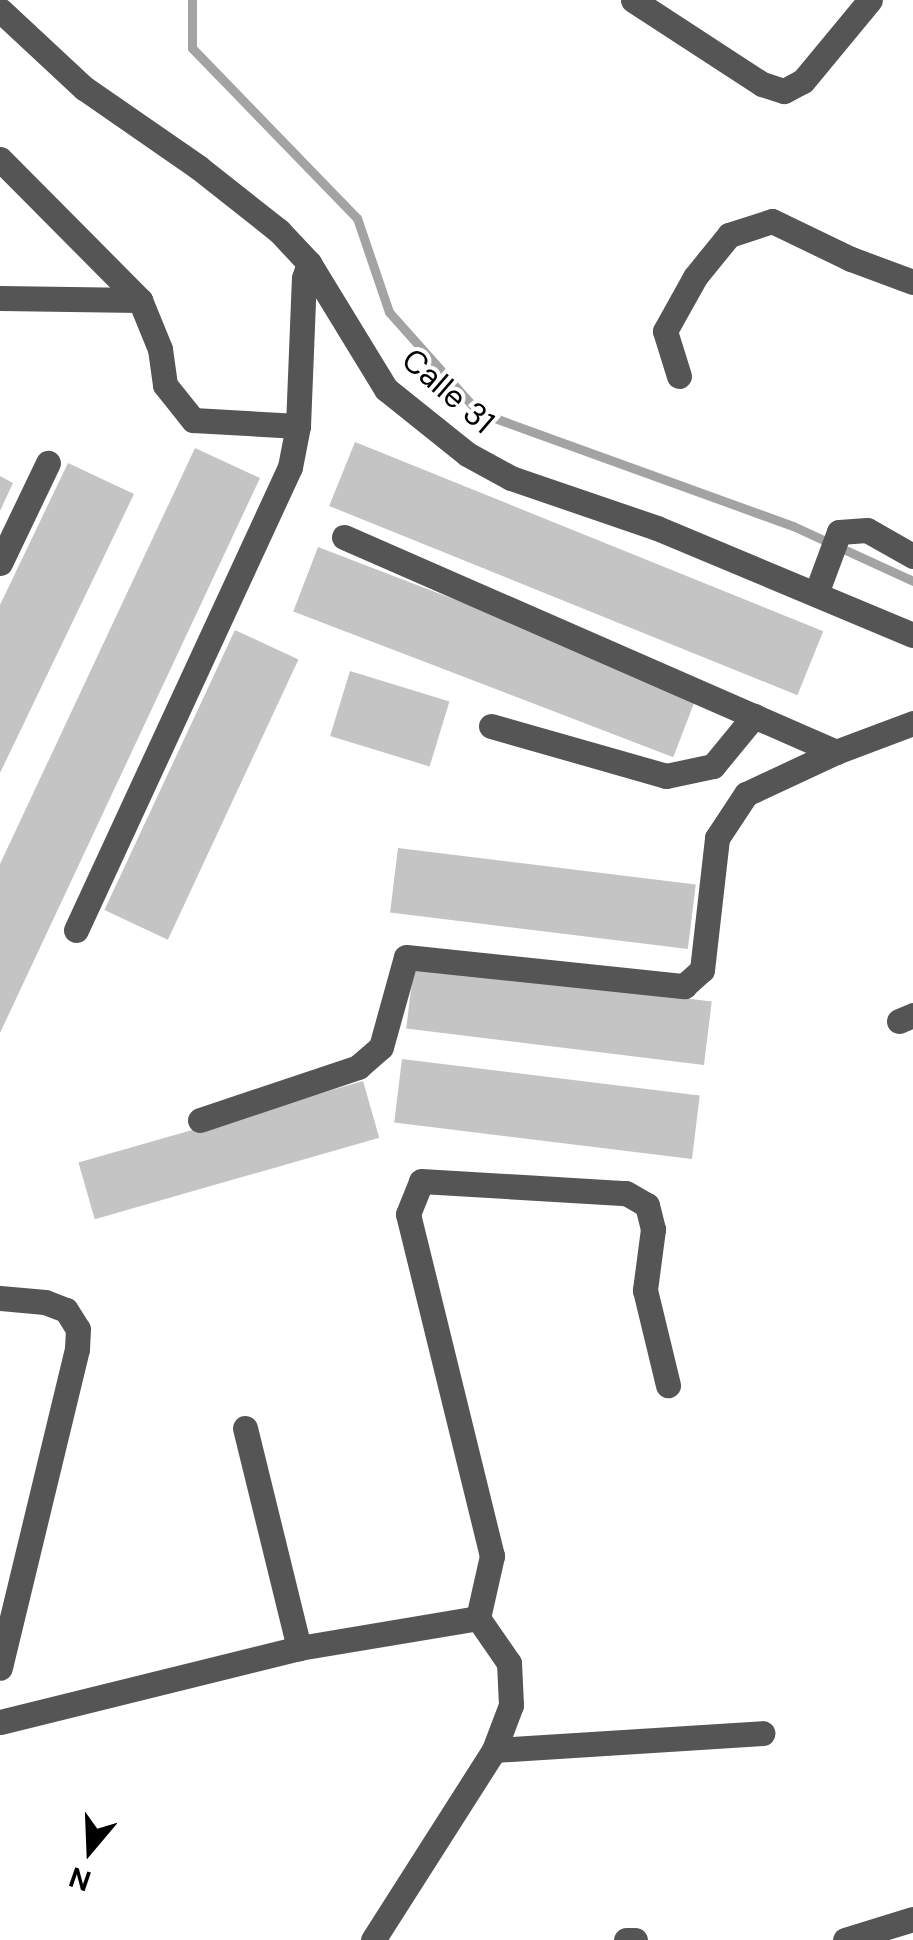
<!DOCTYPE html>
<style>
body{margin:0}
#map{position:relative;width:913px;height:1940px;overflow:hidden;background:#fff;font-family:"DM Sans",sans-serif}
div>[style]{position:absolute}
.stream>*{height:9px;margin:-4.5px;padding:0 4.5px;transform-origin:4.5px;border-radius:4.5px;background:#a3a3a3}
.building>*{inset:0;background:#c4c4c4;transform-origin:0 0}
.minor>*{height:25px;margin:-12.5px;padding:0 12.5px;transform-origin:12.5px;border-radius:12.5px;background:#555}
span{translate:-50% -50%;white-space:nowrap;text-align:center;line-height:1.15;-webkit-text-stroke:8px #fff;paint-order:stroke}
.street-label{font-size:32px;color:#000}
.north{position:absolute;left:40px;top:1800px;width:100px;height:100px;-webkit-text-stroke:8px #fff;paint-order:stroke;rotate:199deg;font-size:28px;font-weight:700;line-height:40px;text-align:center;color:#000}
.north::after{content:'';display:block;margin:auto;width:35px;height:45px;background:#000;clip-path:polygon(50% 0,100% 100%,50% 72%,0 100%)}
</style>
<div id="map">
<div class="stream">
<i style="left:192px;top:0;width:48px;rotate:90deg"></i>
<i style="left:192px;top:48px;width:237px;rotate:45.9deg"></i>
<i style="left:357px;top:218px;width:99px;rotate:71.2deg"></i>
<i style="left:389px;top:312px;width:134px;rotate:48.3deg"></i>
<i style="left:478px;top:412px;width:335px;rotate:19.9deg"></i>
<i style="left:793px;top:526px;width:132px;rotate:24.6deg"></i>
</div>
<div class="building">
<i style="left:355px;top:442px;width:505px;height:69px;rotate:22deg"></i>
<i style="clip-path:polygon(195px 448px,260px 478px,0 1033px,0 864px)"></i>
<i style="clip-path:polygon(68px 463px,134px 494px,0 773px,0 605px)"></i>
<i style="clip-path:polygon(0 476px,13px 483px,0 511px)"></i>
<i style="left:318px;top:547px;width:407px;height:69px;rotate:21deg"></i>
<i style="left:235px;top:630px;width:70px;height:309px;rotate:25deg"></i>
<i style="left:350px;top:671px;width:104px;height:68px;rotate:17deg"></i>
<i style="left:398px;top:848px;width:300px;height:65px;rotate:7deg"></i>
<i style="left:414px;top:965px;width:300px;height:64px;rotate:7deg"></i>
<i style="left:402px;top:1059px;width:300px;height:64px;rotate:7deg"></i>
<i style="left:363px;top:1081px;width:59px;height:296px;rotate:74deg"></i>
</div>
<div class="minor">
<i style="left:633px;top:0;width:154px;rotate:33.1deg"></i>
<i style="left:762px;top:84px;width:23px;rotate:18deg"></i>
<i style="left:784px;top:91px;width:21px;rotate:-28deg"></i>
<i style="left:803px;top:81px;width:105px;rotate:-50.4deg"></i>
<i style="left:0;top:10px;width:115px;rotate:42.9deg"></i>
<i style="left:84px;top:88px;width:139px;rotate:34.7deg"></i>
<i style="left:198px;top:167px;width:103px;rotate:38.3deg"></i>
<i style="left:279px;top:231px;width:44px;rotate:46.8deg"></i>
<i style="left:309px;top:263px;width:148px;rotate:58.6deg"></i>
<i style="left:386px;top:389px;width:104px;rotate:38.7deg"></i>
<i style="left:467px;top:454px;width:50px;rotate:28.6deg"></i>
<i style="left:511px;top:478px;width:154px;rotate:18.9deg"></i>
<i style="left:657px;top:528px;width:277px;rotate:22.7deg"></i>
<i style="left:0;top:159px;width:199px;rotate:45.2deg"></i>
<i style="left:140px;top:300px;width:53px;rotate:67.8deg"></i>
<i style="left:160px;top:349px;width:36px;rotate:82deg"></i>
<i style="left:165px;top:385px;width:45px;rotate:51.3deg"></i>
<i style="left:193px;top:420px;width:105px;rotate:3.3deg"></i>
<i style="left:0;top:298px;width:140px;rotate:0.8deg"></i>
<i style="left:679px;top:376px;width:47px;rotate:-107.3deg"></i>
<i style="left:665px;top:331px;width:62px;rotate:-60.9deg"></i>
<i style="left:695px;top:277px;width:54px;rotate:-51deg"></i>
<i style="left:729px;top:235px;width:45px;rotate:-18deg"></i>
<i style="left:772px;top:221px;width:88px;rotate:25.7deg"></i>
<i style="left:851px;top:259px;width:66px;rotate:20.4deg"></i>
<i style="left:344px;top:537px;width:537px;rotate:23.6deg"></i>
<i style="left:836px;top:752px;width:82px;rotate:-20.6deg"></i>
<i style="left:0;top:563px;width:111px;rotate:-64.4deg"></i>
<i style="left:817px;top:591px;width:63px;rotate:-69.6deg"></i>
<i style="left:839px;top:532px;width:28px;rotate:-4deg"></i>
<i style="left:867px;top:530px;width:53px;rotate:29.5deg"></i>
<i style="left:491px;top:726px;width:182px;rotate:15.9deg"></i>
<i style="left:666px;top:776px;width:48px;rotate:-12deg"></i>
<i style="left:713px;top:766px;width:65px;rotate:-50.6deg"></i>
<i style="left:76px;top:930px;width:510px;rotate:-65.19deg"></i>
<i style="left:290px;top:467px;width:42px;rotate:-79deg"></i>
<i style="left:298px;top:426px;width:148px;rotate:-87.7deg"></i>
<i style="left:304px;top:278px;width:16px;rotate:-72deg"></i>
<i style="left:899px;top:1021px;width:15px;rotate:-23deg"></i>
<i style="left:200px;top:1120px;width:167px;rotate:-18.5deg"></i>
<i style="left:358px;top:1067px;width:30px;rotate:-41deg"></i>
<i style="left:381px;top:1047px;width:93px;rotate:-74.5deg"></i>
<i style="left:406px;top:957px;width:280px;rotate:6deg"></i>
<i style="left:684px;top:986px;width:24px;rotate:-42deg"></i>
<i style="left:702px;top:970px;width:133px;rotate:-83.5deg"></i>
<i style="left:717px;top:838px;width:53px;rotate:-56.6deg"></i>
<i style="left:746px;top:794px;width:99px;rotate:-25deg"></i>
<i style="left:0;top:1298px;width:45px;rotate:5.1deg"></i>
<i style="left:45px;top:1302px;width:22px;rotate:21deg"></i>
<i style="left:66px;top:1310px;width:22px;rotate:58deg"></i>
<i style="left:78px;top:1329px;width:20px;rotate:93deg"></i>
<i style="left:77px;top:1349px;width:328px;rotate:103.6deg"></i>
<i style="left:245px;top:1428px;width:227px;rotate:76.2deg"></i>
<i style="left:0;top:1722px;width:308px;rotate:-13.9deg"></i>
<i style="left:299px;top:1648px;width:181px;rotate:-9.5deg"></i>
<i style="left:494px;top:1750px;width:269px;rotate:-3.6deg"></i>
<i style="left:373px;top:1940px;width:225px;rotate:-57.5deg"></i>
<i style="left:494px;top:1750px;width:48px;rotate:-69.3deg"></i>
<i style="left:511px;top:1705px;width:42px;rotate:-92.7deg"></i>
<i style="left:509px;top:1663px;width:55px;rotate:-124.6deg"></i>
<i style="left:478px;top:1618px;width:64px;rotate:-77.3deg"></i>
<i style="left:492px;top:1556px;width:352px;rotate:-103.8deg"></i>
<i style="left:408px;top:1214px;width:35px;rotate:-68deg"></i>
<i style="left:421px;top:1181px;width:205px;rotate:3.4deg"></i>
<i style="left:626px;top:1193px;width:24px;rotate:30deg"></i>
<i style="left:647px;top:1205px;width:25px;rotate:76deg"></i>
<i style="left:653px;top:1229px;width:62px;rotate:97.5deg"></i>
<i style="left:645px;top:1290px;width:98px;rotate:76.4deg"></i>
<i style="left:626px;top:1940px;width:9px"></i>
<i style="left:845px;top:1940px;width:71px;rotate:-17.2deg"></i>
</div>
<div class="street-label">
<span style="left:448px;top:391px;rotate:41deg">Calle 31</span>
</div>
<div class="north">N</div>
</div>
